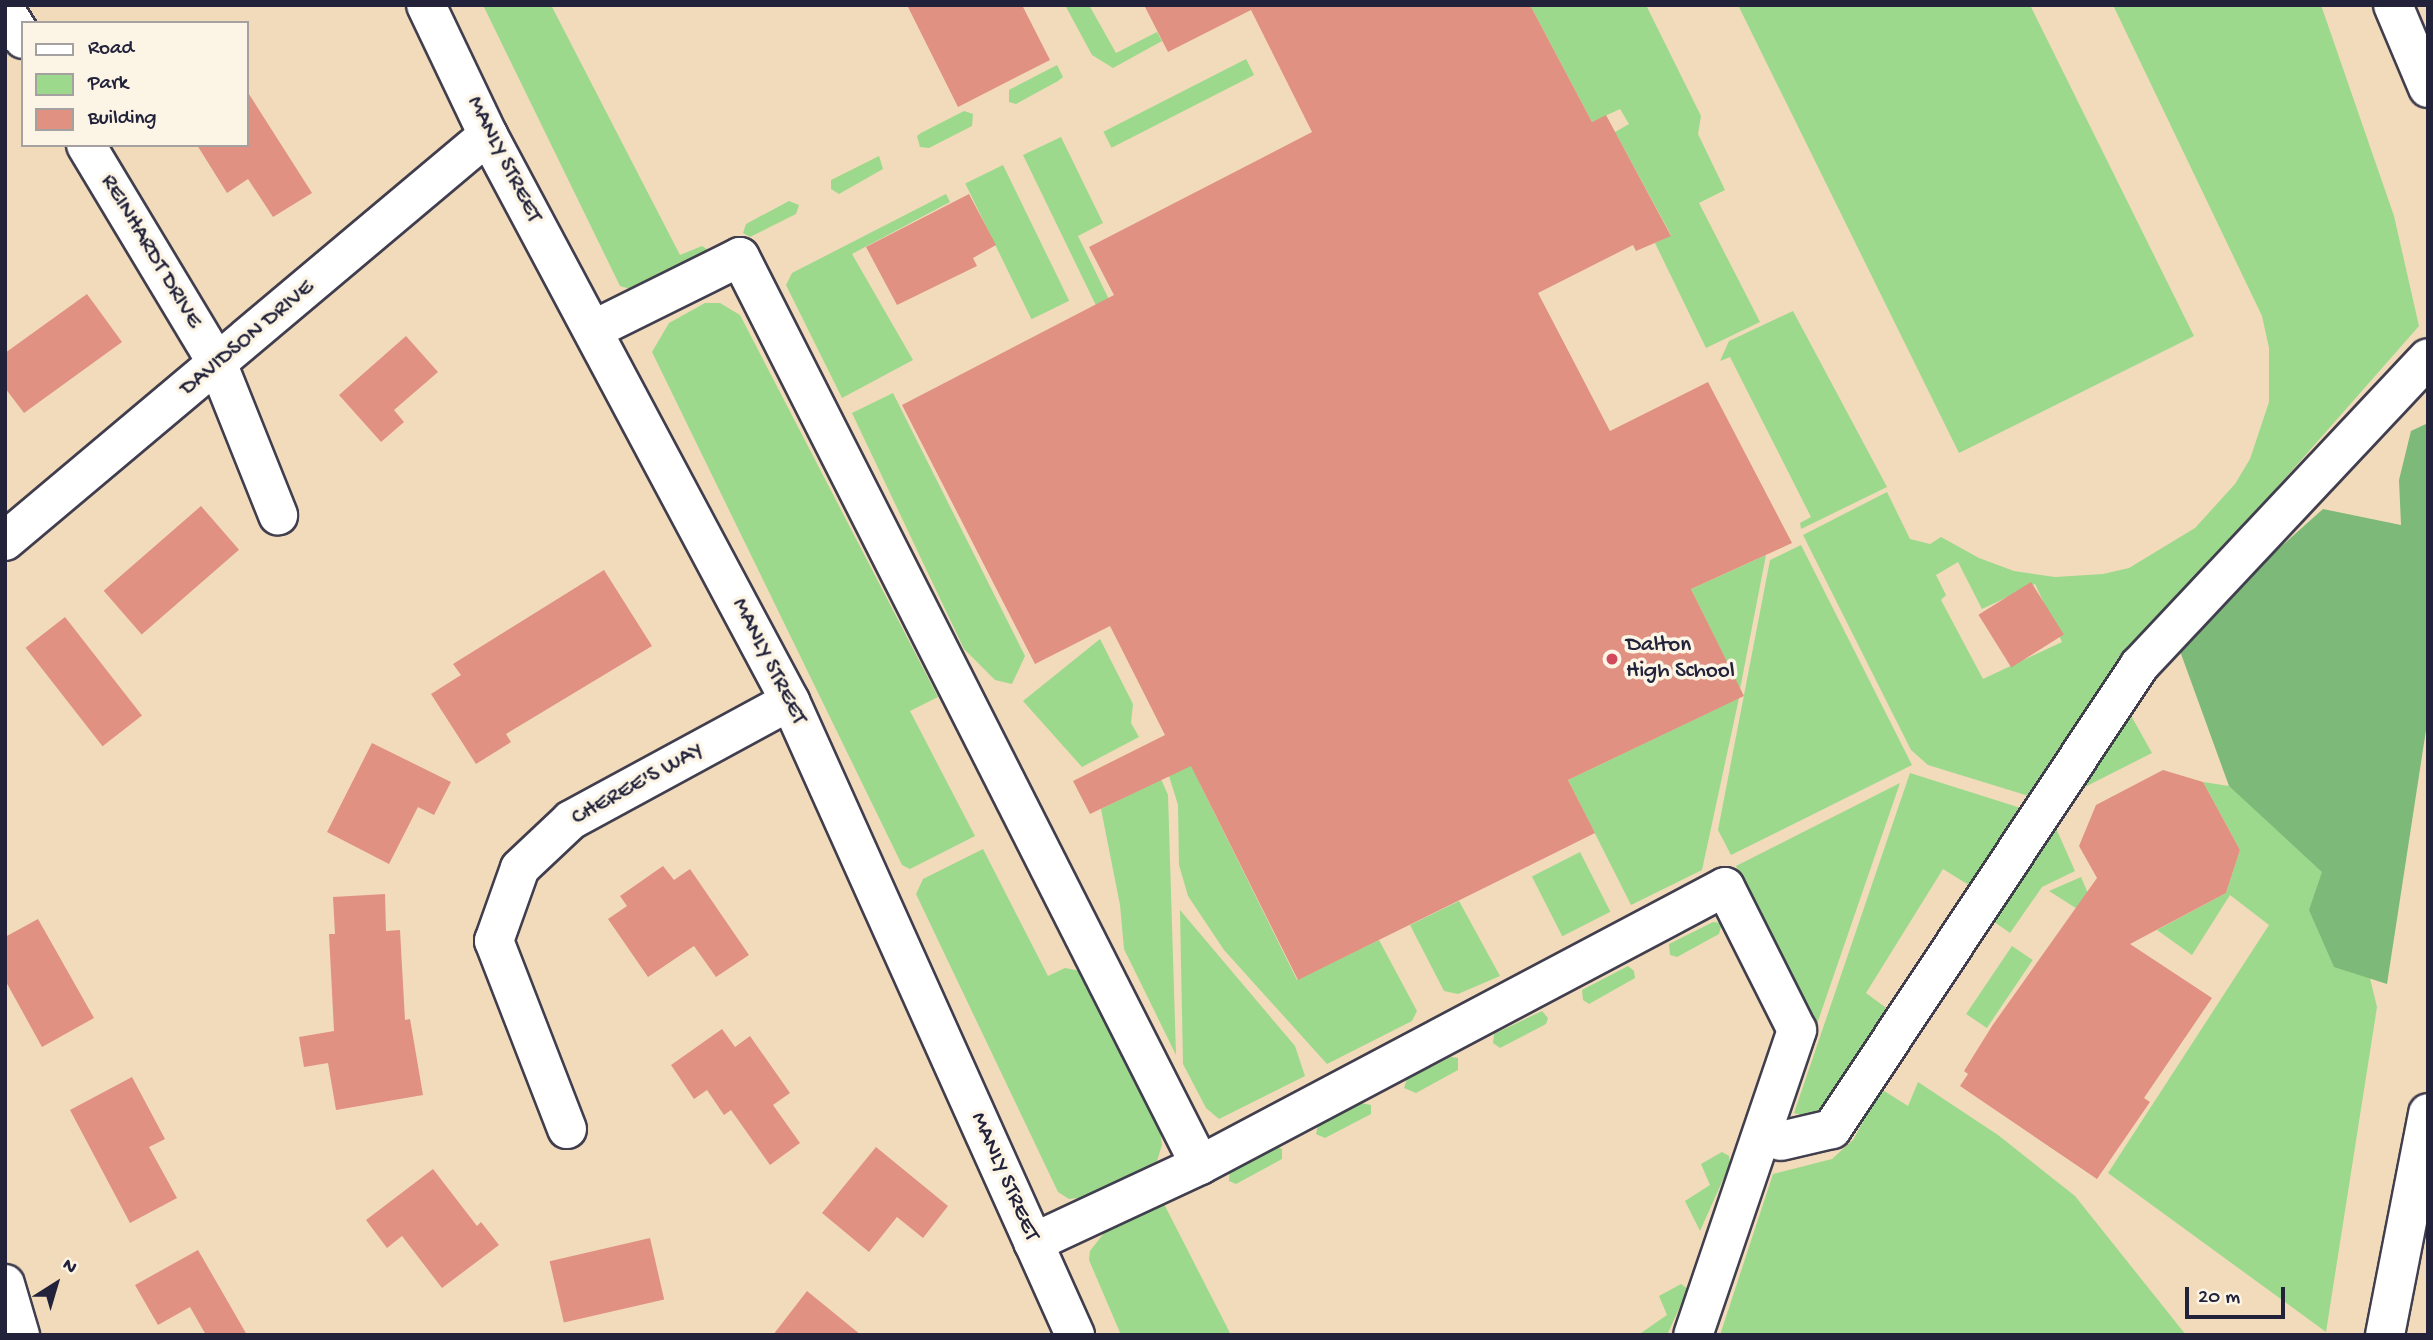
<!DOCTYPE html>
<style>
body{margin:0}
#map{position:relative;width:2433px;height:1340px;overflow:hidden;background:#f2dbbb;font-family:"Gochi Hand",sans-serif}
div>[style]{position:absolute}
.green>*{inset:0;background:#9cd98d;transform-origin:0 0}
.forest>*{inset:0;background:#7db978}
.building>*{inset:0;background:#e09182;transform-origin:0 0}
.roads{filter:drop-shadow(2px 0 #413e4e) drop-shadow(-2px 0 #413e4e) drop-shadow(0 2px #413e4e) drop-shadow(0 -2px #413e4e)}
.minor>*{height:38px;margin:-19px;padding:0 19px;transform-origin:19px;border-radius:19px;background:#fff}
.dots>*{width:19px;height:19px;translate:-50% -50%;box-sizing:border-box;border:4px solid #fcf5e5;border-radius:50%}
span{translate:-50% -50%;white-space:nowrap;text-align:center;line-height:1.15;-webkit-text-stroke:7px #fcf5e5;paint-order:stroke}
.street-label{font-size:23px;color:#22223b}
.poi-label{font-size:23px;color:#22223b}
.left{translate:0 -50%;text-align:left}
.frame{position:absolute;inset:0;border:7px solid #22223b;pointer-events:none}
.legend{position:absolute;left:21px;top:21px;width:228px;height:126px;box-sizing:border-box;background:#fcf5e5;border:2px solid #a5a1a1;margin:0;padding:9px 12px;list-style:none;font-size:21px;color:#22223b}
.legend li{display:flex;align-items:center;gap:14px;height:35px}
.legend b{width:35px;border:2px solid #a5a1a1}
.north{position:absolute;left:21px;top:1249px;width:70px;height:70px;-webkit-text-stroke:5px #fcf5e5;paint-order:stroke;rotate:37deg;font-size:19px;font-weight:700;line-height:28px;text-align:center;color:#22223b}
.north::after{content:'';display:block;margin:auto;width:24px;height:32px;background:#22223b;clip-path:polygon(50% 0,100% 100%,50% 72%,0 100%)}
.scale{position:absolute;left:2185px;top:1287px;width:100px;height:32px;box-sizing:border-box;border:4px solid #22223b;border-top:0;padding-left:9px;font-size:21px;line-height:24px;white-space:nowrap;color:#22223b;-webkit-text-stroke:5px #fcf5e5;paint-order:stroke}
</style>
<div id="map">
<div class="green">
<i style="clip-path:polygon(483px 5px,551px 5px,680px 255px,702px 246px,710px 251px,634px 290px,620px 286px)"></i>
<i style="clip-path:polygon(1065px 5px,1089px 5px,1116px 53px,1157px 32px,1162px 41px,1113px 68px,1092px 55px)"></i>
<i style="clip-path:polygon(1530px 5px,1646px 5px,1701px 116px,1698px 134px,1725px 190px,1699px 203px,1760px 322px,1706px 348px,1655px 243px,1671px 235px,1615px 132px,1629px 124px,1620px 109px,1592px 122px)"></i>
<i style="clip-path:polygon(1738px 5px,2030px 5px,2194px 336px,1959px 453px)"></i>
<i style="clip-path:polygon(evenodd,2113px 5px,2321px 5px,2394px 216px,2419px 326px,2121px 665px,2032px 797px,1928px 765px,1911px 750px,1803px 535px,1887px 492px,1910px 539px,1930px 544px,1941px 537px,1979px 558px,2014px 571px,2055px 577px,2103px 574px,2129px 568px,2195px 528px,2235px 484px,2250px 459px,2269px 402px,2269px 348px,2262px 316px,2113px 5px,1958px 562px,1982px 609px,2035px 584px,2062px 642px,1983px 679px,1941px 600px,1946px 595px,1936px 575px,1958px 562px)"></i>
<i style="left:1246px;top:59px;width:18px;height:160px;rotate:63deg"></i>
<i style="clip-path:polygon(1057px 65px,1063px 77px,1058px 81px,1016px 104px,1009px 102px,1009px 90px)"></i>
<i style="clip-path:polygon(964px 111px,973px 114px,972px 126px,929px 148px,920px 147px,917px 136px,921px 133px)"></i>
<i style="clip-path:polygon(1061px 137px,1103px 223px,1078px 236px,1120px 322px,1107px 328px,1023px 155px)"></i>
<i style="clip-path:polygon(879px 156px,883px 169px,839px 194px,831px 189px,831px 180px)"></i>
<i style="left:1003px;top:165px;width:151px;height:42px;rotate:64deg"></i>
<i style="clip-path:polygon(946px 194px,950px 202px,852px 254px,913px 360px,842px 398px,786px 285px,792px 273px)"></i>
<i style="clip-path:polygon(789px 201px,799px 205px,796px 214px,750px 237px,743px 233px,746px 224px)"></i>
<i style="clip-path:polygon(705px 303px,720px 303px,740px 315px,938px 697px,910px 711px,975px 836px,910px 869px,902px 865px,652px 352px,669px 323px)"></i>
<i style="clip-path:polygon(1793px 311px,1887px 487px,1801px 529px,1800px 523px,1811px 517px,1730px 357px,1720px 361px,1729px 341px)"></i>
<i style="clip-path:polygon(893px 393px,1025px 656px,1012px 684px,995px 680px,964px 649px,852px 413px)"></i>
<i style="clip-path:polygon(1801px 545px,1912px 765px,1731px 855px,1718px 830px,1770px 560px)"></i>
<i style="clip-path:polygon(1766px 555px,1740px 689px,1691px 589px)"></i>
<i style="clip-path:polygon(1100px 639px,1133px 704px,1131px 723px,1139px 737px,1082px 767px,1023px 701px)"></i>
<i style="clip-path:polygon(1739px 698px,1702px 870px,1631px 905px,1568px 780px)"></i>
<i style="clip-path:polygon(2124px 703px,2152px 753px,2063px 798px)"></i>
<i style="clip-path:polygon(1222px 749px,1200px 784px,1297px 980px,1379px 940px,1417px 1011px,1412px 1021px,1327px 1064px,1224px 950px,1188px 896px,1179px 865px,1178px 805px,1169px 776px)"></i>
<i style="clip-path:polygon(1910px 773px,2024px 809px,1972px 887px,1943px 869px,1866px 993px,1893px 1013px,1823px 1108px,1804px 1116px,1794px 1113px)"></i>
<i style="clip-path:polygon(1161px 779px,1168px 795px,1176px 1055px,1124px 949px,1120px 905px,1101px 809px)"></i>
<i style="clip-path:polygon(2203px 782px,2229px 786px,2342px 863px,2377px 1007px,2326px 1332px,2108px 1173px,2269px 925px,2230px 895px,2192px 955px,2157px 930px,2226px 893px,2240px 850px)"></i>
<i style="clip-path:polygon(1900px 783px,1817px 1024px,1736px 866px)"></i>
<i style="clip-path:polygon(2051px 817px,2075px 871px,2042px 887px,2010px 933px,1990px 919px)"></i>
<i style="clip-path:polygon(983px 849px,1048px 976px,1065px 968px,1080px 971px,1160px 1130px,1162px 1145px,1157px 1161px,1094px 1196px,1069px 1199px,1058px 1192px,916px 894px,923px 879px)"></i>
<i style="left:1580px;top:852px;width:67px;height:54px;rotate:63deg"></i>
<i style="clip-path:polygon(2081px 877px,2101px 924px,2049px 891px)"></i>
<i style="clip-path:polygon(1459px 901px,1500px 976px,1458px 994px,1444px 991px,1410px 925px)"></i>
<i style="clip-path:polygon(1180px 910px,1295px 1046px,1305px 1076px,1219px 1119px,1206px 1108px,1183px 1064px)"></i>
<i style="clip-path:polygon(1713px 922px,1722px 923px,1719px 934px,1677px 957px,1670px 955px,1669px 944px)"></i>
<i style="left:2012px;top:946px;width:25px;height:82px;rotate:34deg"></i>
<i style="clip-path:polygon(1628px 966px,1634px 971px,1635px 978px,1589px 1004px,1583px 1000px,1582px 990px)"></i>
<i style="clip-path:polygon(1542px 1011px,1548px 1018px,1546px 1024px,1500px 1048px,1493px 1043px,1494px 1034px)"></i>
<i style="clip-path:polygon(1451px 1057px,1458px 1058px,1458px 1070px,1416px 1093px,1404px 1088px,1407px 1079px)"></i>
<i style="clip-path:polygon(1918px 1082px,1998px 1135px,2075px 1196px,2186px 1335px,1720px 1335px,1773px 1174px,1832px 1159px,1853px 1140px,1881px 1089px,1908px 1106px)"></i>
<i style="clip-path:polygon(1361px 1103px,1371px 1105px,1371px 1114px,1325px 1138px,1316px 1134px,1318px 1125px)"></i>
<i style="clip-path:polygon(1274px 1146px,1282px 1149px,1282px 1159px,1236px 1184px,1229px 1181px,1230px 1169px)"></i>
<i style="clip-path:polygon(1722px 1152px,1729px 1156px,1730px 1164px,1700px 1231px,1685px 1201px,1710px 1185px,1701px 1164px)"></i>
<i style="clip-path:polygon(1164px 1204px,1231px 1335px,1121px 1335px,1089px 1260px,1090px 1251px,1104px 1233px)"></i>
<i style="clip-path:polygon(1681px 1284px,1688px 1289px,1667px 1335px,1638px 1335px,1667px 1315px,1659px 1296px)"></i>
</div>
<div class="forest">
<i style="clip-path:polygon(2428px 423px,2428px 717px,2387px 984px,2334px 967px,2309px 910px,2322px 872px,2229px 786px,2176px 640px,2323px 509px,2401px 525px,2399px 480px,2411px 431px)"></i>
</div>
<div class="building">
<i style="clip-path:polygon(907px 5px,1022px 5px,1050px 60px,958px 107px)"></i>
<i style="clip-path:polygon(1144px 5px,1530px 5px,1592px 122px,1606px 115px,1671px 236px,1636px 251px,1633px 245px,1538px 293px,1610px 431px,1708px 382px,1792px 543px,1691px 589px,1744px 696px,1568px 780px,1595px 833px,1298px 980px,1191px 766px,1090px 814px,1073px 781px,1165px 735px,1110px 626px,1035px 664px,902px 405px,1114px 295px,1089px 247px,1312px 132px,1251px 10px,1168px 52px)"></i>
<i style="clip-path:polygon(247px 91px,312px 193px,273px 217px,248px 179px,227px 193px,197px 145px,247px 145px)"></i>
<i style="clip-path:polygon(969px 194px,996px 245px,973px 258px,977px 266px,897px 305px,866px 247px)"></i>
<i style="clip-path:polygon(87px 294px,122px 342px,24px 413px,5px 388px,5px 353px)"></i>
<i style="clip-path:polygon(406px 336px,438px 372px,394px 410px,404px 422px,381px 442px,339px 395px)"></i>
<i style="left:201px;top:506px;width:58px;height:129px;rotate:49deg"></i>
<i style="clip-path:polygon(604px 570px,652px 646px,506px 734px,511px 742px,476px 764px,431px 694px,461px 675px,453px 664px)"></i>
<i style="left:2031px;top:582px;width:62px;height:62px;rotate:58deg"></i>
<i style="left:65px;top:617px;width:125px;height:50px;rotate:52deg"></i>
<i style="clip-path:polygon(372px 743px,451px 782px,434px 815px,418px 807px,389px 864px,327px 832px)"></i>
<i style="clip-path:polygon(2163px 770px,2203px 782px,2240px 850px,2226px 893px,2130px 944px,2212px 998px,2144px 1098px,2150px 1102px,2097px 1179px,1960px 1086px,1968px 1074px,1964px 1071px,1992px 1026px,2097px 878px,2079px 846px,2096px 805px)"></i>
<i style="clip-path:polygon(663px 866px,674px 880px,690px 869px,749px 955px,716px 977px,694px 946px,648px 977px,608px 919px,627px 906px,620px 896px)"></i>
<i style="clip-path:polygon(385px 894px,386px 931px,400px 930px,405px 1020px,410px 1019px,423px 1095px,336px 1110px,328px 1063px,304px 1067px,299px 1037px,334px 1031px,329px 934px,335px 934px,333px 897px)"></i>
<i style="clip-path:polygon(38px 919px,94px 1018px,42px 1047px,5px 980px,5px 937px)"></i>
<i style="clip-path:polygon(722px 1029px,735px 1047px,750px 1036px,790px 1093px,773px 1105px,800px 1143px,770px 1165px,731px 1110px,724px 1115px,707px 1090px,694px 1099px,671px 1065px)"></i>
<i style="clip-path:polygon(132px 1077px,165px 1139px,149px 1147px,177px 1198px,130px 1223px,70px 1110px)"></i>
<i style="clip-path:polygon(876px 1147px,948px 1206px,923px 1238px,897px 1217px,869px 1252px,822px 1213px)"></i>
<i style="clip-path:polygon(433px 1169px,477px 1226px,481px 1222px,499px 1245px,442px 1288px,402px 1236px,387px 1248px,366px 1220px)"></i>
<i style="left:650px;top:1238px;width:63px;height:103px;rotate:77deg"></i>
<i style="clip-path:polygon(198px 1250px,247px 1335px,206px 1335px,190px 1307px,158px 1325px,135px 1285px)"></i>
<i style="clip-path:polygon(807px 1291px,861px 1335px,773px 1335px)"></i>
</div>
<div class="roads">
<div class="minor">
<i style="left:426px;top:5px;width:144px;rotate:64.5deg"></i>
<i style="left:488px;top:135px;width:642px;rotate:61.92deg"></i>
<i style="left:790px;top:701px;width:695px;rotate:65.79deg"></i>
<i style="left:2393px;top:5px;width:90px;rotate:67.1deg"></i>
<i style="left:5px;top:10px;width:34px;rotate:58deg"></i>
<i style="left:86px;top:145px;width:257px;rotate:59deg"></i>
<i style="left:218px;top:365px;width:162px;rotate:68.2deg"></i>
<i style="left:593px;top:330px;width:164px;rotate:-26.4deg"></i>
<i style="left:740px;top:257px;width:1018px;rotate:63.13deg"></i>
<i style="left:1200px;top:1165px;width:184px;rotate:155deg"></i>
<i style="left:5px;top:541px;width:631px;rotate:-40.05deg"></i>
<i style="left:567px;top:1129px;width:202px;rotate:-111.2deg"></i>
<i style="left:494px;top:941px;width:77px;rotate:-70.4deg"></i>
<i style="left:520px;top:868px;width:70px;rotate:-43.3deg"></i>
<i style="left:571px;top:820px;width:249px;rotate:-28.5deg"></i>
<i style="left:1781px;top:1141px;width:52px;rotate:-13.2deg"></i>
<i style="left:1832px;top:1129px;width:556px;rotate:-56.45deg"></i>
<i style="left:2139px;top:666px;width:422px;rotate:-46.8deg"></i>
<i style="left:1200px;top:1165px;width:594px;rotate:-27.9deg"></i>
<i style="left:1725px;top:887px;width:160px;rotate:63.3deg"></i>
<i style="left:1797px;top:1030px;width:322px;rotate:108.8deg"></i>
<i style="left:5px;top:1284px;width:53px;rotate:73.6deg"></i>
<i style="left:2385px;top:1335px;width:226px;rotate:-79deg"></i>
</div>
</div>
<div class="dots">
<i style="left:1612px;top:659px;background:#d1495b"></i>
</div>
<div class="street-label">
<span style="left:503px;top:160px;rotate:63deg">MANLY STREET</span>
<span style="left:150px;top:252px;rotate:59deg">REINHARDT DRIVE</span>
<span style="left:248px;top:339px;rotate:-40deg">DAVIDSON DRIVE</span>
<span style="left:768px;top:662px;rotate:63deg">MANLY STREET</span>
<span style="left:638px;top:785px;rotate:-29deg">CHEREE'S WAY</span>
<span style="left:1004px;top:1177px;rotate:66deg">MANLY STREET</span>
</div>
<div class="poi-label">
<span class="left" style="left:1626px;top:659px">Dalton<br>High School</span>
</div>
<div class="frame"></div>
<ul class="legend">
<li><b style="height:9px;background:#fff"></b>Road</li>
<li><b style="height:19px;background:#9cd98d"></b>Park</li>
<li><b style="height:19px;background:#e09182"></b>Building</li>
</ul>
<div class="north">N</div>
<div class="scale">20 m</div>
</div>
